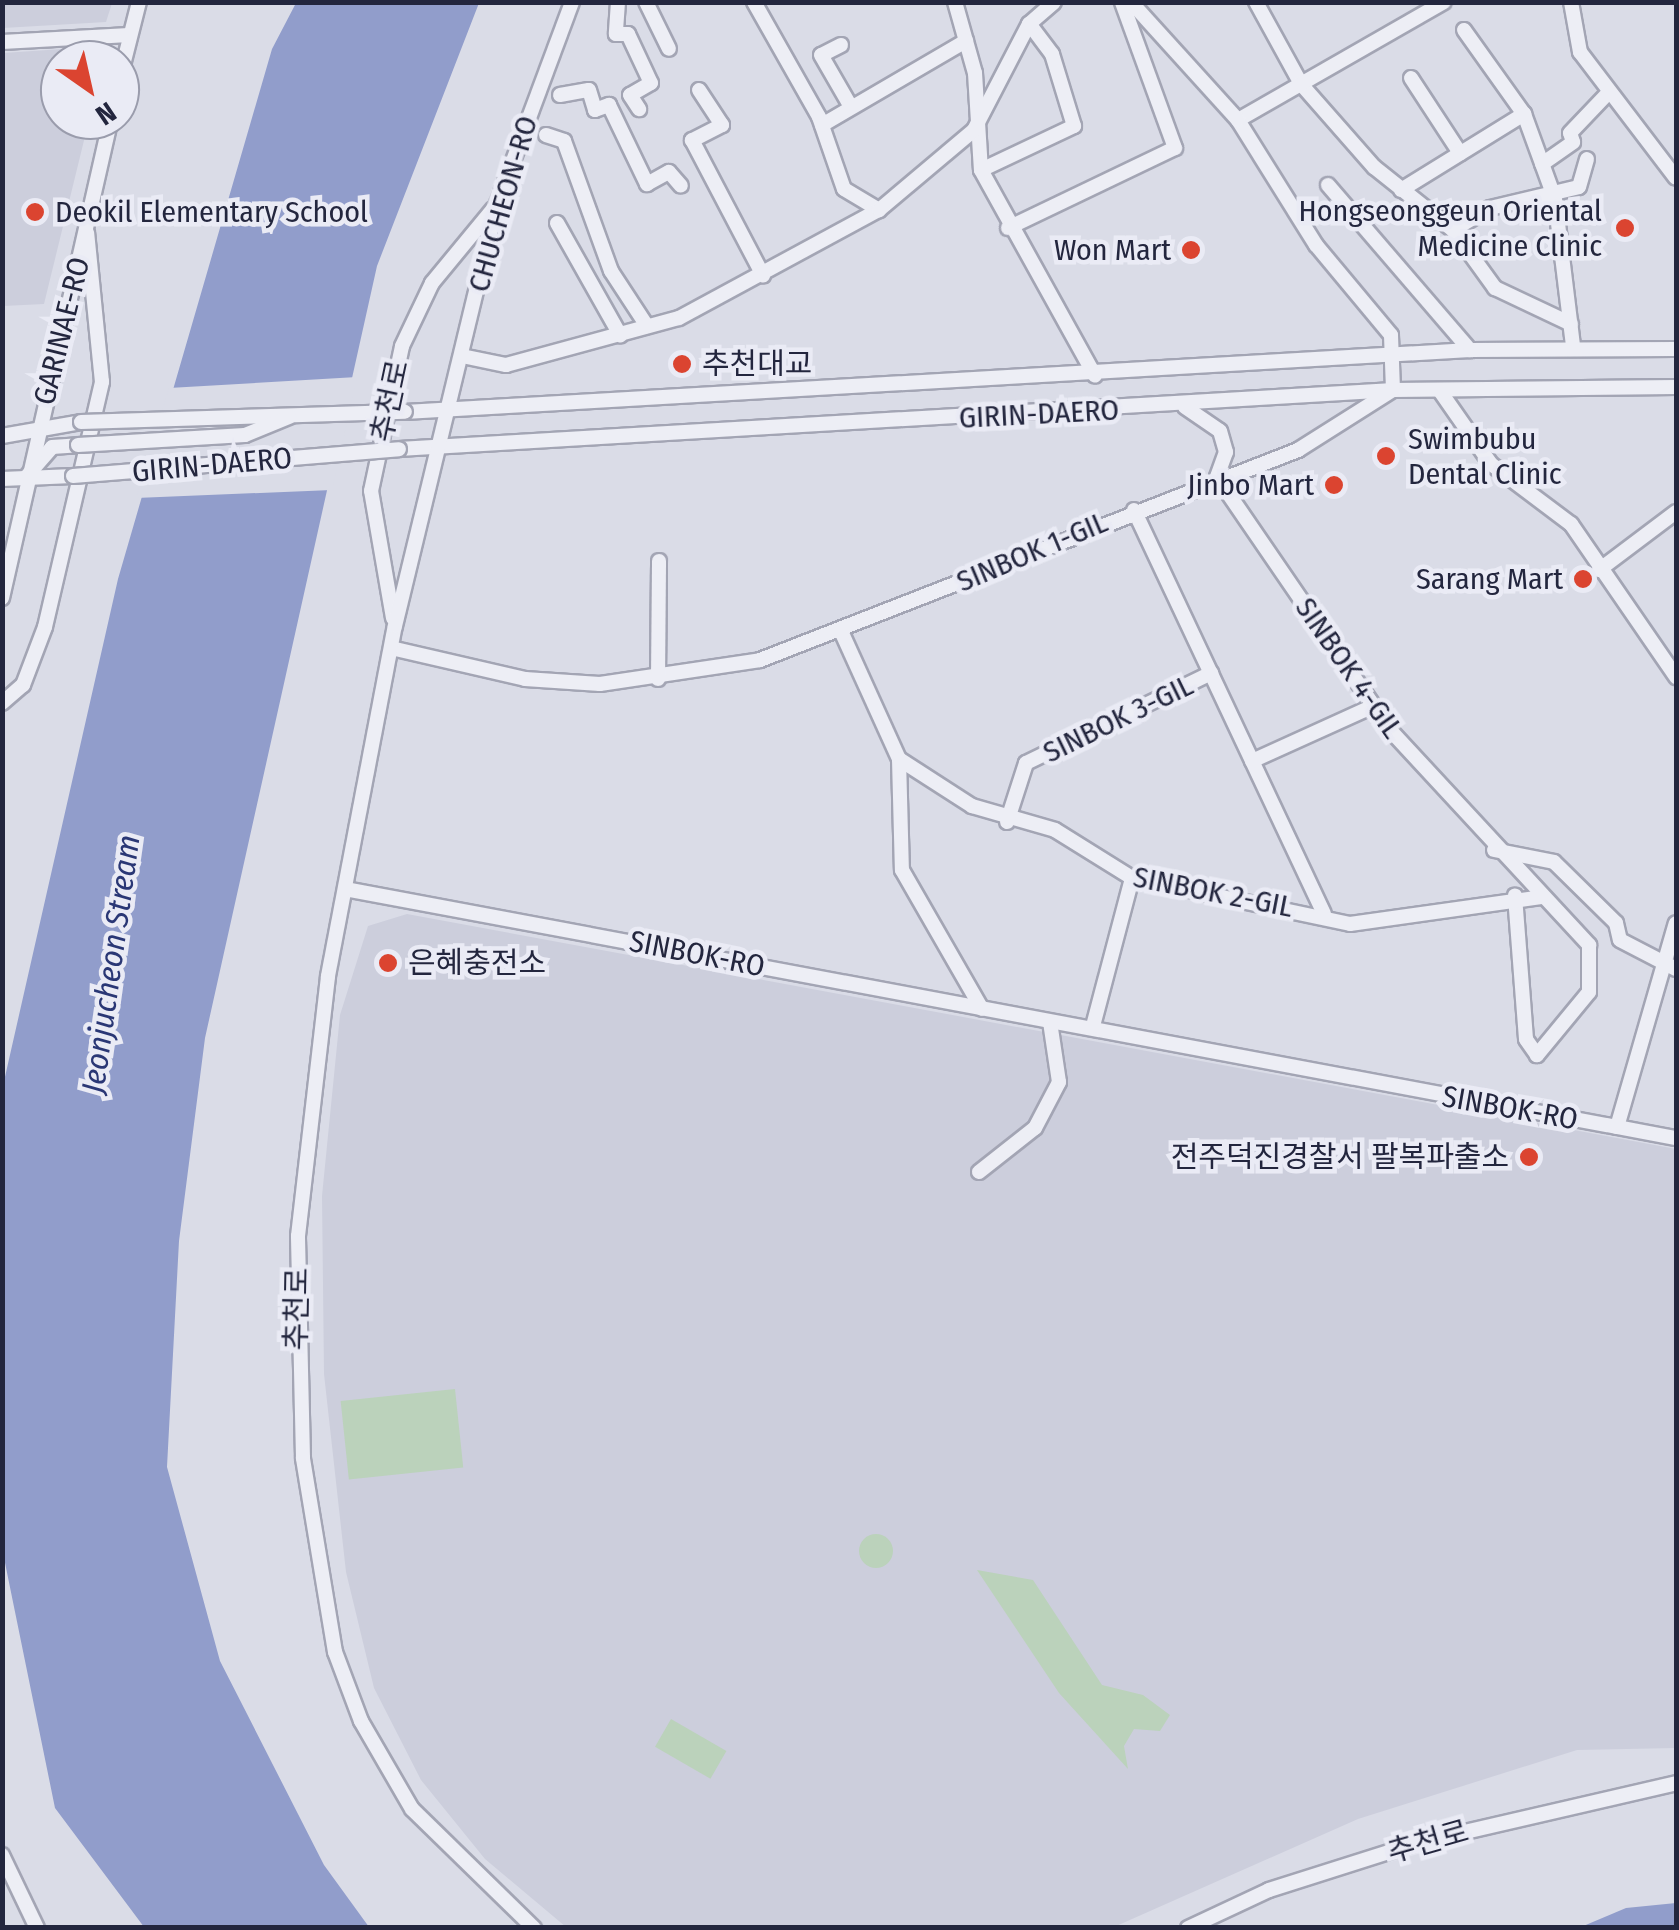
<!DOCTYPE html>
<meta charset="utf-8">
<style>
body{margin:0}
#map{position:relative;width:1679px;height:1930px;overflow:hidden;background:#dadce7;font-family:"Fira Sans Condensed","Noto Sans KR",sans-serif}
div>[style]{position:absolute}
.built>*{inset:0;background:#cccedc}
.green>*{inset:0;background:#bbd2bb;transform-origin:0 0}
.round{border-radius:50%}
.water>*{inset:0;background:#919dcb}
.pier>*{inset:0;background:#dadce7}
.roads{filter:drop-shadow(2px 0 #a3a5b4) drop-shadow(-2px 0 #a3a5b4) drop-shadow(0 2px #a3a5b4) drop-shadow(0 -2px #a3a5b4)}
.minor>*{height:14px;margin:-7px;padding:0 7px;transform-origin:7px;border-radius:7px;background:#edeef5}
.bridges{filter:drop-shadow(2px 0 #a3a5b4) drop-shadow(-2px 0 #a3a5b4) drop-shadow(0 2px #a3a5b4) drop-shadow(0 -2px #a3a5b4)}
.minor-bridge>*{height:14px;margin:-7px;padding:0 7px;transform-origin:7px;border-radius:7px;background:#edeef5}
.dots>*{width:28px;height:28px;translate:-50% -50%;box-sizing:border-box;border:5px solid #eaebf5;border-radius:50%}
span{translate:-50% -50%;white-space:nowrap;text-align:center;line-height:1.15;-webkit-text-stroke:9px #eaebf5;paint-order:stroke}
.street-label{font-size:30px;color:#23263e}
.poi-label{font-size:30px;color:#23263e}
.right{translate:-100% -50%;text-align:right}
.left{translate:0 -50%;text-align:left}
.water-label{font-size:32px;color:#2a3775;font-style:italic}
.frame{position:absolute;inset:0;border:5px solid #23263e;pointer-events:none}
.north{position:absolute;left:40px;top:40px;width:100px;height:100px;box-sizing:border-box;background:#eaebf5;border:2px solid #9a9cac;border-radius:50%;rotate:146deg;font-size:28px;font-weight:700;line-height:40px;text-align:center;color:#23263e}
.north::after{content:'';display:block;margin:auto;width:35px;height:45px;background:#db4430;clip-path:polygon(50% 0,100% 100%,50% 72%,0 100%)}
</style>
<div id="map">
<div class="built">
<i style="clip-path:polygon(3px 2px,112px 2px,112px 3px,106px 22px,3px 28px)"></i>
<i style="clip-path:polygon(107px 46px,104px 60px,60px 60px,60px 120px,89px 120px,44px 304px,3px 306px,3px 53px)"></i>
<i style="clip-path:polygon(407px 914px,1676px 1149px,1676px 1748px,1577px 1750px,1358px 1819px,1114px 1927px,566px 1927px,485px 1859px,421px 1780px,374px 1688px,346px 1572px,324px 1374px,322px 1196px,340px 1015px,368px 926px)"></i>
</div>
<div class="green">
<i style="left:455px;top:1389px;width:79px;height:115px;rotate:84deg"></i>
<i class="round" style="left:859px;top:1534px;width:34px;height:34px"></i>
<i style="clip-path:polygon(977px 1570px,1033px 1580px,1102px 1685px,1143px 1695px,1170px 1715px,1160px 1731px,1134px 1729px,1124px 1746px,1128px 1769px,1059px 1693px)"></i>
<i style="left:671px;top:1719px;width:64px;height:32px;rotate:30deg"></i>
</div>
<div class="water">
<i style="clip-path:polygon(296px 3px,479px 3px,377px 266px,205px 1038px,179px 1241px,167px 1467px,220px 1661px,324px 1865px,369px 1927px,144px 1927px,55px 1808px,3px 1553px,2px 1090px,118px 579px,272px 49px)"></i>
<i style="clip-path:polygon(1676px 1903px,1676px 1927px,1581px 1927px,1626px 1908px)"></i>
</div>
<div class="pier">
<i style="clip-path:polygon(357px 377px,332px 490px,136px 498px,169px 388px)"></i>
</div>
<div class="roads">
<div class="minor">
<i style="left:618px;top:2px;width:32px;rotate:94deg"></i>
<i style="left:616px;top:34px;width:12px"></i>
<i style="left:628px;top:34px;width:54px;rotate:64.9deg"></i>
<i style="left:651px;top:83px;width:24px;rotate:150deg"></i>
<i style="left:630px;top:95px;width:17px;rotate:57deg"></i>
<i style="left:646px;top:2px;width:52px;rotate:63.9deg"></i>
<i style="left:754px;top:2px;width:132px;rotate:60.5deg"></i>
<i style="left:819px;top:117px;width:76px;rotate:70.9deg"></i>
<i style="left:844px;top:189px;width:41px;rotate:31deg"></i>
<i style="left:955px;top:2px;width:74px;rotate:74.3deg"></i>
<i style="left:975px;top:73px;width:97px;rotate:86.5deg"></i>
<i style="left:981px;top:170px;width:235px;rotate:61deg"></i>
<i style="left:1256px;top:2px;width:94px;rotate:61.2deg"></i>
<i style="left:1301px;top:84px;width:111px;rotate:48.7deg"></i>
<i style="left:1374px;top:167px;width:101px;rotate:38.6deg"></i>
<i style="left:1453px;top:230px;width:72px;rotate:54.1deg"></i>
<i style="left:1495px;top:288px;width:84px;rotate:25.3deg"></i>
<i style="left:1571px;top:2px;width:51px;rotate:79.8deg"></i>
<i style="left:1580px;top:52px;width:158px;rotate:52.7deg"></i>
<i style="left:1464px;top:30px;width:103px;rotate:54.5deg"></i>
<i style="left:1524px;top:114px;width:90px;rotate:70deg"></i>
<i style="left:1555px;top:199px;width:148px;rotate:83deg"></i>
<i style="left:2px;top:42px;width:127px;rotate:-3.2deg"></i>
<i style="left:841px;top:45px;width:22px;rotate:153deg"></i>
<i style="left:821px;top:55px;width:60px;rotate:60deg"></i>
<i style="left:120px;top:77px;width:77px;rotate:-75.8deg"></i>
<i style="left:1411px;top:78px;width:90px;rotate:56.8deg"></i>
<i style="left:699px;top:90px;width:42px;rotate:56.7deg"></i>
<i style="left:722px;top:125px;width:34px;rotate:153deg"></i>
<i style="left:692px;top:140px;width:153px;rotate:62.3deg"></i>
<i style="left:560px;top:95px;width:29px;rotate:-10deg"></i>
<i style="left:589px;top:90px;width:21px;rotate:73deg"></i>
<i style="left:595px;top:110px;width:15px;rotate:-20deg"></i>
<i style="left:609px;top:105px;width:88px;rotate:64.3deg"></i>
<i style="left:647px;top:184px;width:25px;rotate:-29deg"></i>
<i style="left:669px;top:172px;width:18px;rotate:49deg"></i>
<i style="left:1238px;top:120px;width:237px;rotate:-29.8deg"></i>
<i style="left:822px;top:125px;width:167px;rotate:-30.3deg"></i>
<i style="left:546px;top:135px;width:19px;rotate:18deg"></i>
<i style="left:564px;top:141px;width:138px;rotate:70.1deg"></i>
<i style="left:611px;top:271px;width:66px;rotate:56.8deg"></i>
<i style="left:1542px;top:164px;width:38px;rotate:-35deg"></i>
<i style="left:1573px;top:142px;width:9px;rotate:-108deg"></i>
<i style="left:1570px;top:133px;width:57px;rotate:-46.4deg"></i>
<i style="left:981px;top:170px;width:103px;rotate:-25.3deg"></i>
<i style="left:1074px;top:126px;width:75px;rotate:-107deg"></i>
<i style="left:1052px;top:54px;width:38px;rotate:-127deg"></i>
<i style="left:1328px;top:185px;width:218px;rotate:49.3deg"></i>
<i style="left:1401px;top:190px;width:145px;rotate:-31.7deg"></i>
<i style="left:557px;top:223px;width:129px;rotate:60.6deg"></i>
<i style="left:1008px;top:228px;width:185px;rotate:-25.6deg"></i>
<i style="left:1175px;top:148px;width:155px;rotate:-110deg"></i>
<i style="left:1453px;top:230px;width:43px;rotate:-30.7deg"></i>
<i style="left:1490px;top:208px;width:91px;rotate:-13.3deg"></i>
<i style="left:1579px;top:187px;width:29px;rotate:-74deg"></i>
<i style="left:462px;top:356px;width:45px;rotate:11.6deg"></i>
<i style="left:506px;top:365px;width:179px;rotate:-15.2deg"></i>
<i style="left:679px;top:318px;width:227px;rotate:-28.4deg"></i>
<i style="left:879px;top:210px;width:124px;rotate:-40.1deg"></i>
<i style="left:974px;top:130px;width:119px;rotate:-62.6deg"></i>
<i style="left:1029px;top:24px;width:33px;rotate:-41deg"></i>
<i style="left:1440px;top:391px;width:89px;rotate:55.1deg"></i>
<i style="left:1491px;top:464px;width:100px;rotate:36.9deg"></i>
<i style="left:1571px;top:524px;width:186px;rotate:55.5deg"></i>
<i style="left:1185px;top:407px;width:42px;rotate:34.4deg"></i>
<i style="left:1220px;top:431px;width:22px;rotate:74deg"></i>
<i style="left:1226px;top:452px;width:27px;rotate:110deg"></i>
<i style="left:1217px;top:477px;width:308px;rotate:55.6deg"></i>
<i style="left:1391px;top:731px;width:292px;rotate:47.2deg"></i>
<i style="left:1589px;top:945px;width:47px;rotate:90deg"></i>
<i style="left:1589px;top:992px;width:82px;rotate:129.5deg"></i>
<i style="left:1537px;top:1055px;width:19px;rotate:-125deg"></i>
<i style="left:1526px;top:1039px;width:144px;rotate:-94.4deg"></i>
<i style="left:405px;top:412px;width:1067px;rotate:-3.33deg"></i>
<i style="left:1470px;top:350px;width:206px;rotate:-0.3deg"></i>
<i style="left:2px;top:436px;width:80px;rotate:-10deg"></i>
<i style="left:399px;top:449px;width:996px;rotate:-3.4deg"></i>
<i style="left:1393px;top:390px;width:283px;rotate:-0.6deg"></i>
<i style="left:27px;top:476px;width:38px;rotate:-49deg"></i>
<i style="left:52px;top:447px;width:26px;rotate:-4deg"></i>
<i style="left:2px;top:479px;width:71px;rotate:-2.4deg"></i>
<i style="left:1134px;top:510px;width:446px;rotate:64.8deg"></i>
<i style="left:1599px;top:570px;width:96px;rotate:-37deg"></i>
<i style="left:2px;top:598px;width:490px;rotate:-77.2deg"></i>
<i style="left:393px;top:618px;width:129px;rotate:-99.8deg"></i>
<i style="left:371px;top:491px;width:148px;rotate:-77.9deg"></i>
<i style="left:402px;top:346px;width:70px;rotate:-64.5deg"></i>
<i style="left:432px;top:283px;width:96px;rotate:-50.5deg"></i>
<i style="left:841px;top:631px;width:141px;rotate:65.6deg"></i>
<i style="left:899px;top:759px;width:87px;rotate:32.8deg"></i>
<i style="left:972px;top:806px;width:86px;rotate:16.1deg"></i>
<i style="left:1055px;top:830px;width:91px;rotate:31.9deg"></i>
<i style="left:1132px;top:878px;width:223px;rotate:11.9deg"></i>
<i style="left:1350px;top:924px;width:193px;rotate:-8deg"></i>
<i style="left:391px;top:648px;width:138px;rotate:13deg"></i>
<i style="left:525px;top:679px;width:75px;rotate:3.8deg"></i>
<i style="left:600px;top:684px;width:162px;rotate:-8.5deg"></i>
<i style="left:760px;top:660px;width:578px;rotate:-21.32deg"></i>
<i style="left:1298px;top:450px;width:112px;rotate:-32.3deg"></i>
<i style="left:1393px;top:390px;width:55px;rotate:-92.1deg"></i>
<i style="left:1391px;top:335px;width:117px;rotate:-129.8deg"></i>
<i style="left:1316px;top:245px;width:147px;rotate:-122deg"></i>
<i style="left:1238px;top:120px;width:159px;rotate:-132.2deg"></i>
<i style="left:658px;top:679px;width:118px;rotate:-89.5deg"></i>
<i style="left:2px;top:703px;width:28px;rotate:-41deg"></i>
<i style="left:23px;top:685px;width:62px;rotate:-69.2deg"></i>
<i style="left:45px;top:627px;width:252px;rotate:-76.9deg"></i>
<i style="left:102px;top:382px;width:150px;rotate:-95.7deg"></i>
<i style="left:899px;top:759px;width:111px;rotate:88.5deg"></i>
<i style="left:902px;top:870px;width:160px;rotate:60.1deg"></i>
<i style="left:1252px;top:761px;width:133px;rotate:-24.4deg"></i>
<i style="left:1007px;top:822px;width:62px;rotate:-72.1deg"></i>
<i style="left:1026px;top:763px;width:206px;rotate:-25.9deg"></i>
<i style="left:1494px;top:850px;width:61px;rotate:11.3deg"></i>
<i style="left:1554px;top:862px;width:87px;rotate:44.5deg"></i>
<i style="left:1616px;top:923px;width:17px;rotate:77deg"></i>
<i style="left:1620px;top:940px;width:63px;rotate:27.4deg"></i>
<i style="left:345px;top:889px;width:1354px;rotate:10.6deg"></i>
<i style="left:1093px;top:1026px;width:153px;rotate:-75.2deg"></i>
<i style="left:1617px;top:1127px;width:212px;rotate:-73.9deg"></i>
<i style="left:979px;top:1172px;width:71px;rotate:-38.2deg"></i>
<i style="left:1035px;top:1128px;width:52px;rotate:-62.4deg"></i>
<i style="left:1059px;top:1082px;width:61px;rotate:-98.5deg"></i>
<i style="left:2px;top:1855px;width:81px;rotate:64.4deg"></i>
<i style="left:534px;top:1928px;width:170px;rotate:-135.7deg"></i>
<i style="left:412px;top:1809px;width:102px;rotate:-120.1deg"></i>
<i style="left:361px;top:1721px;width:74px;rotate:-110.6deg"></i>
<i style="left:335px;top:1652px;width:197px;rotate:-99.4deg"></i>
<i style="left:303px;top:1458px;width:222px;rotate:-91.3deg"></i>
<i style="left:298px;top:1236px;width:262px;rotate:-83.4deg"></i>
<i style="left:328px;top:976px;width:356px;rotate:-79.2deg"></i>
<i style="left:395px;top:626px;width:434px;rotate:-76.4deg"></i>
<i style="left:497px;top:204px;width:215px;rotate:-69.6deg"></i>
<i style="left:1188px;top:1928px;width:89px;rotate:-25.1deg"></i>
<i style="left:1269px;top:1890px;width:155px;rotate:-17.6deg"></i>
<i style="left:1417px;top:1843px;width:266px;rotate:-13deg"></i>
</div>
</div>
<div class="bridges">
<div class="minor-bridge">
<i style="left:81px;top:422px;width:324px;rotate:-1.8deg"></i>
<i style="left:78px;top:445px;width:167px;rotate:-3.4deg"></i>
<i style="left:245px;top:435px;width:48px;rotate:-22.2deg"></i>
<i style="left:73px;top:476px;width:327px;rotate:-4.7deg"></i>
</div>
</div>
<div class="dots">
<i style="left:35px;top:212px;background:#db4430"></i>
<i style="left:1625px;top:228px;background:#db4430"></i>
<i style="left:1191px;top:250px;background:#db4430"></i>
<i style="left:682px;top:364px;background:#db4430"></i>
<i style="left:1386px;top:456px;background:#db4430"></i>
<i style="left:1334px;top:485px;background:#db4430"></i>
<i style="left:1583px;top:579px;background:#db4430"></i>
<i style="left:388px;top:963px;background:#db4430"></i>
<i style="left:1529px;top:1157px;background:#db4430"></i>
</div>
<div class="street-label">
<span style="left:503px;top:204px;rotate:-74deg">CHUCHEON-RO</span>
<span style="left:62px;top:331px;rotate:-76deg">GARINAE-RO</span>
<span style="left:390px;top:401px;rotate:-78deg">추천로</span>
<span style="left:1039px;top:414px;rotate:-3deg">GIRIN-DAERO</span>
<span style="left:212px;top:465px;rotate:-5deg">GIRIN-DAERO</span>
<span style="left:1032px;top:552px;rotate:-23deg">SINBOK 1-GIL</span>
<span style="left:1349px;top:668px;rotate:55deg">SINBOK 4-GIL</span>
<span style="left:1118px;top:719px;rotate:-26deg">SINBOK 3-GIL</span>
<span style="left:1213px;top:892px;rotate:11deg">SINBOK 2-GIL</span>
<span style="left:697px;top:954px;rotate:11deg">SINBOK-RO</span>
<span style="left:1510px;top:1108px;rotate:10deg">SINBOK-RO</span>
<span style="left:297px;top:1309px;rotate:-89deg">추천로</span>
<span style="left:1428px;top:1842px;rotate:-16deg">추천로</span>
</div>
<div class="poi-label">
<span class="right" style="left:1602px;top:228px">Hongseonggeun Oriental<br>Medicine Clinic</span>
<span class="left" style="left:55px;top:212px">Deokil Elementary School</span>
<span class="right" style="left:1171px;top:250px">Won Mart</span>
<span class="left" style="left:702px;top:364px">추천대교</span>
<span class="left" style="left:1408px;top:456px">Swimbubu<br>Dental Clinic</span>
<span class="right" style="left:1314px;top:485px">Jinbo Mart</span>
<span class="right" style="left:1563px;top:579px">Sarang Mart</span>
<span class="left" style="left:408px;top:963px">은혜충전소</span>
<span class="right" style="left:1509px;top:1157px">전주덕진경찰서 팔복파출소</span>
</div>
<div class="water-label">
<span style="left:111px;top:964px;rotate:-82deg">Jeonjucheon Stream</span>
</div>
<div class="frame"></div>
<div class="north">N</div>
</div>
